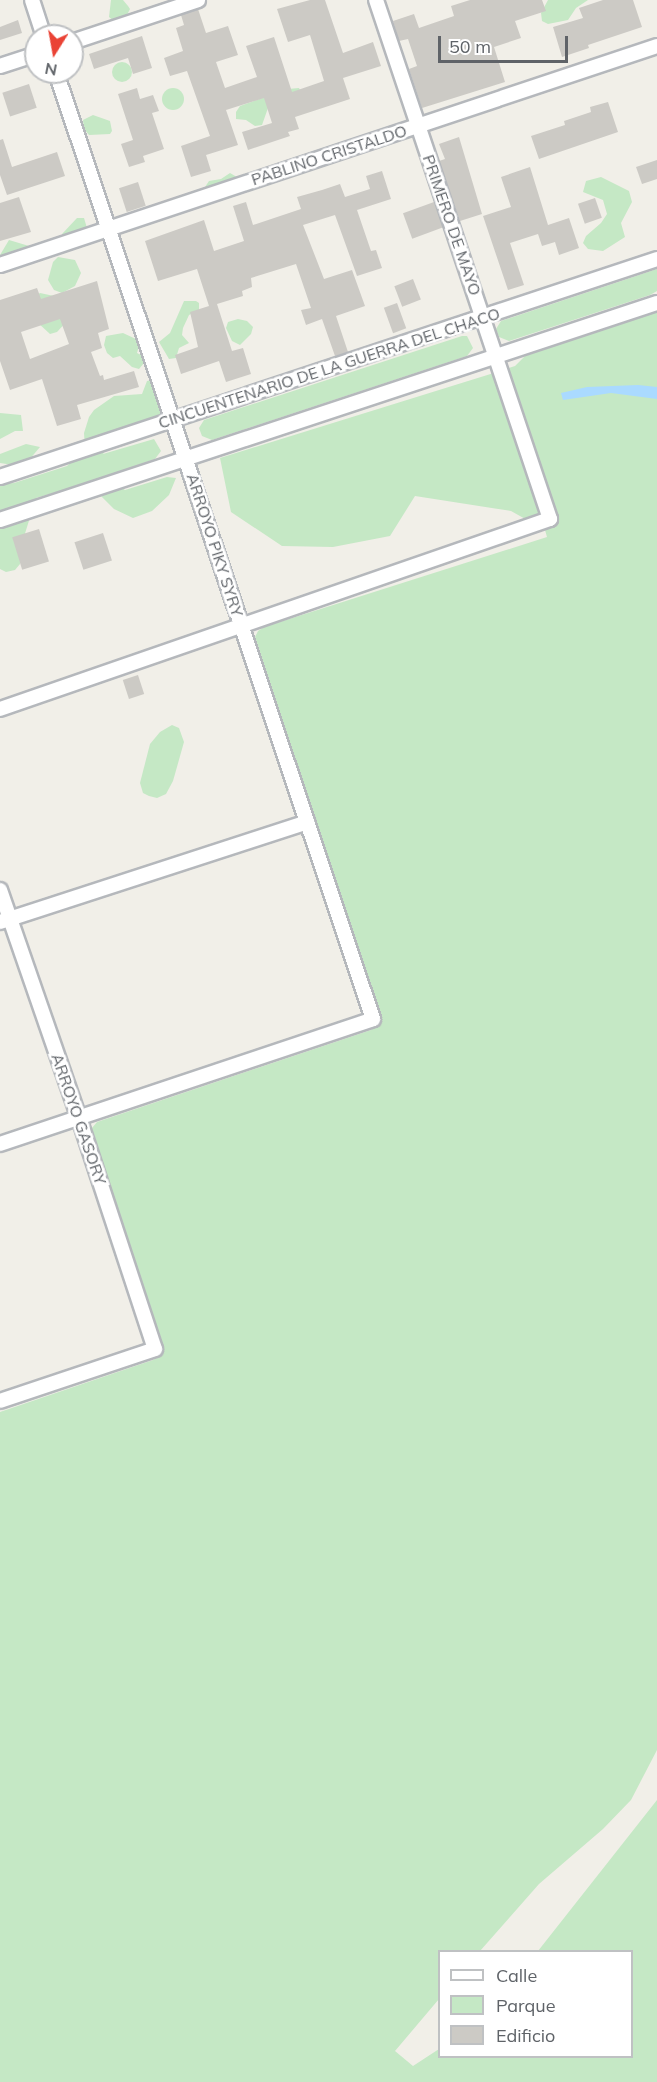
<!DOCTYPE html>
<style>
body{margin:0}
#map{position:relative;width:657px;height:2082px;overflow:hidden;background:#f1efe8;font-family:Mulish,sans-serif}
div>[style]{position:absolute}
.green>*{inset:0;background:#c5e8c5}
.round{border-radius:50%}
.water>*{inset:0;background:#aadaff}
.building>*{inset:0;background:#cccac5;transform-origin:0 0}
.roads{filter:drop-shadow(2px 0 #b5b8bc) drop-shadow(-2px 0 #b5b8bc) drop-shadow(0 2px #b5b8bc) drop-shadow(0 -2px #b5b8bc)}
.minor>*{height:14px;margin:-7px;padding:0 7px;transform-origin:7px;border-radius:7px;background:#fff}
span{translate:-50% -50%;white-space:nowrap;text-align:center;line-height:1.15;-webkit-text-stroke:5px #fff;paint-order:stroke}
.street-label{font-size:16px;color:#5f6368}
.legend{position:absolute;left:438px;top:1950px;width:195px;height:108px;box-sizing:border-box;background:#fff;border:2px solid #bfc1c3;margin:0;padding:8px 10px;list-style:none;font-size:18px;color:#5f6368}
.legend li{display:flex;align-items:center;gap:12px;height:30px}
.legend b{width:30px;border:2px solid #bfc1c3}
.north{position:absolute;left:24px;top:24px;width:60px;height:60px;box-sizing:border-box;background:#fff;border:2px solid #bfc1c3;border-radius:50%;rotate:191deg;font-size:16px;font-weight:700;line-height:24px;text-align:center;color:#5f6368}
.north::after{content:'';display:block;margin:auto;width:21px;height:27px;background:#ea4335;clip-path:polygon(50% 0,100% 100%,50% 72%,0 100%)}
.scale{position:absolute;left:438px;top:36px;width:130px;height:27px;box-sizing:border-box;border:3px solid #5f6368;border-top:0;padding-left:8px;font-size:18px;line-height:21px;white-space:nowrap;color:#5f6368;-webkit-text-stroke:4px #fff;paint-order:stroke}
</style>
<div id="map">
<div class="green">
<i style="clip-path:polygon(111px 0,123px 0,128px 6px,130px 9px,125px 19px,115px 22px,109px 17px)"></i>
<i style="clip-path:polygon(548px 0,588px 0,576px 8px,568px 20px,548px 24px,542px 21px,541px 13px)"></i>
<i class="round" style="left:112px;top:62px;width:20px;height:20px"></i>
<i class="round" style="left:162px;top:88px;width:22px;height:22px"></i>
<i style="clip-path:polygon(299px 88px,301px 92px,268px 108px,262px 125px,255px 126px,246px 120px,236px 119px,236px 112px,240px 106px,288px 89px)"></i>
<i style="clip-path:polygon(93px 115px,110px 121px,112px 131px,110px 134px,89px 135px,84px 129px,83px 120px)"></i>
<i style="clip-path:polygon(230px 173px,242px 180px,238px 194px,203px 190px,209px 181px,221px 179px)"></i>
<i style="clip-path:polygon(601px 177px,629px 191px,632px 202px,621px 223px,625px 237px,603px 251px,588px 249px,583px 243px,586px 236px,601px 223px,607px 214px,603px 200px,583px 192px,586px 181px)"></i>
<i style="clip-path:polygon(77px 218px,84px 218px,87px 228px,86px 235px,63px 241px,62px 234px)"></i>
<i style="clip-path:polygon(9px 240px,29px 246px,30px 250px,3px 261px,0 255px)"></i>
<i style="clip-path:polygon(58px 257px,75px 260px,81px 273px,75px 286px,62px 293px,54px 290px,48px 280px,53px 262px)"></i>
<i style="clip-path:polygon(657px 269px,657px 291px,650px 295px,509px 341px,499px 337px,496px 329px,501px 321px)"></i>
<i style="clip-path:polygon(40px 293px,68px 299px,69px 319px,57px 332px,50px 334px,37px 322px,33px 298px)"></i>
<i style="clip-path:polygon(184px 301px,196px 301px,199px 303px,199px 310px,189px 315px,183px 328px,182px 335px,189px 343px,179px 348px,176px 358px,169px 359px,159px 342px,170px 333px)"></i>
<i style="clip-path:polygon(657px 312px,657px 1750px,631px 1800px,603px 1829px,539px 1884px,480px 1951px,440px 1952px,439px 1999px,395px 2051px,413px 2066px,439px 2049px,440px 2056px,632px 2056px,632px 1952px,538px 1951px,657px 1800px,657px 2082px,0 2082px,0 1412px,153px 1360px,157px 1358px,161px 1349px,92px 1128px,97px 1122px,371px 1030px,380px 1023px,381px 1018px,255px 637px,258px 631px,264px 627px,547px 537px,545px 530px,511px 511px,415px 496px,390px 536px,333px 547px,282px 546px,231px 512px,220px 458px,497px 372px,515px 366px,525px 356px)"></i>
<i style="clip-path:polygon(238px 319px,247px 321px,253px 327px,251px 334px,240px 345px,232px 341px,226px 328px,228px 322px)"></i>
<i style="clip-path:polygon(123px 333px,138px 340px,139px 346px,137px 353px,143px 356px,144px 363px,139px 369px,132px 367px,120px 356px,113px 358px,107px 353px,104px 345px,106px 336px)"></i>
<i style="clip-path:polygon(462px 336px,467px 336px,473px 348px,467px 356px,212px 440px,202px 436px,199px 428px,204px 420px)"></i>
<i style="clip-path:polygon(156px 379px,165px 408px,160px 416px,155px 423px,108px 447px,103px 454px,154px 439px,161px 451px,155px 459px,120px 471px,119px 486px,125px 490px,167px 477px,176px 478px,169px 495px,152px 511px,133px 518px,114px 509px,101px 496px,92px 496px,73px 503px,63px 490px,36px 498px,23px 540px,20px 564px,15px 570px,6px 572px,0 569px,0 484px,14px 483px,67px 466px,85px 449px,84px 433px,89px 417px,94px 410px,114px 396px,142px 394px,147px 381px)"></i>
<i style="clip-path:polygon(0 413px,21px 415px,23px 431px,15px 431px,0 439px)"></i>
<i style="clip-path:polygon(26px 444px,40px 447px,29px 460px,13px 465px,0 463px,0 454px)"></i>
<i style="clip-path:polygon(172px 725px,179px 728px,184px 742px,173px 781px,166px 794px,157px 798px,149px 796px,143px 793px,140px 783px,150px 744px,160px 732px)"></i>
</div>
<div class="water">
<i style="clip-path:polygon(638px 385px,657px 387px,657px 399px,611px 393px,563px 400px,561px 393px,587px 387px)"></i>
</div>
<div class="building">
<i style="clip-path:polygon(310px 0,325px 0,343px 53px,373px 42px,381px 66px,343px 78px,350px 99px,295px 117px,299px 129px,288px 132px,290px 136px,248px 150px,242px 132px,272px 123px,264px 98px,226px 110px,238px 145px,206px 155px,211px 171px,191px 177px,181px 146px,210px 136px,187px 71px,170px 76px,164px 58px,183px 51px,176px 28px,184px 25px,181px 15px,198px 9px,206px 33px,228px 26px,238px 55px,216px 62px,225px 88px,257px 77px,246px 46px,274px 37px,292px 92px,324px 81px,310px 35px,288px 42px,277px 9px)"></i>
<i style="clip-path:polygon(470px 0,542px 0,546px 11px,515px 21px,521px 38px,494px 47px,505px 82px,422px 108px,409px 69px,417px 66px,408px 39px,399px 41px,393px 21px,414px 14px,419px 28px,454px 16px,451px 6px)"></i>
<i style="clip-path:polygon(603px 0,633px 0,642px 27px,588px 45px,589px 48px,562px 57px,553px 27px,583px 18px,579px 8px)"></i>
<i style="clip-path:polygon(18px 20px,22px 33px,0 40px,0 27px)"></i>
<i style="clip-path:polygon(142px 36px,152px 68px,133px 74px,128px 58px,94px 69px,89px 54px)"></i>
<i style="left:29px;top:84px;width:25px;height:28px;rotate:72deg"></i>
<i style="clip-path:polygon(137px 88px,140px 99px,153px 95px,159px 111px,152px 113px,164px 149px,143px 156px,145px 162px,129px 167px,121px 144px,133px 140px,118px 94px)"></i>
<i style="clip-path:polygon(608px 102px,618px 132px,539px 159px,531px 136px,565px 125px,564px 121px,591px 112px,590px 107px)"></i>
<i style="clip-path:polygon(459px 137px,482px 214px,460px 221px,439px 161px,445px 159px,439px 144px)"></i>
<i style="clip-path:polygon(3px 139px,12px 167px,57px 152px,65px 176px,7px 195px,0 175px,0 140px)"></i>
<i style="clip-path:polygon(657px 160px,657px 179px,642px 184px,636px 167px)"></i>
<i style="clip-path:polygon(530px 167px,548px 225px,569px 218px,579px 248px,559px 255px,555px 242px,542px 246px,538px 234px,510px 243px,524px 285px,508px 290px,483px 216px,511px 207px,501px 177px)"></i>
<i style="clip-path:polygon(382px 171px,391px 199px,357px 210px,371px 251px,376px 250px,382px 268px,357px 276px,335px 215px,303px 225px,324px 279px,352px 270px,365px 306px,336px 316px,348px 352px,335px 356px,322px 319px,306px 325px,301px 310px,311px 308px,296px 264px,251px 278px,252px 287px,242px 291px,243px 296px,217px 304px,232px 351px,243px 348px,251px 374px,226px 382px,219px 361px,181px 374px,175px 355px,198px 347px,190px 312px,209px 306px,197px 269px,158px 281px,145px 241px,204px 220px,214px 251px,244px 241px,233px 206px,246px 202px,253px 225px,301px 209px,297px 197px,322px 190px,340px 184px,345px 197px,370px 189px,366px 176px)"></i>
<i style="left:138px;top:182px;width:25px;height:20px;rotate:72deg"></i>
<i style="clip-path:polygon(19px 197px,31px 232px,0 241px,0 203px)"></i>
<i style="left:595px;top:198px;width:21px;height:18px;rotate:71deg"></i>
<i style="left:434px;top:202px;width:27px;height:33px;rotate:70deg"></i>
<i style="left:413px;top:279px;width:22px;height:20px;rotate:69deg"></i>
<i style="clip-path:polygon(evenodd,97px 281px,109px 329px,98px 333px,102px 348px,91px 352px,100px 376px,103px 375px,104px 380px,134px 371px,139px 387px,77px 405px,81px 419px,57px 426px,42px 379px,10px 390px,0 361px,0 300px,37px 288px,41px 299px,97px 281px,60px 319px,69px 344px,30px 359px,21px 332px,60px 319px)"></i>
<i style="left:397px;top:303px;width:27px;height:14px;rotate:70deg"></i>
<i style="left:39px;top:529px;width:34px;height:28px;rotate:73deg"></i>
<i style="left:103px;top:533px;width:29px;height:30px;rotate:72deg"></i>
<i style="left:138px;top:675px;width:20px;height:16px;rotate:72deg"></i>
</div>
<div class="roads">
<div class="minor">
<i style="left:32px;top:0;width:38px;rotate:72deg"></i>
<i style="left:72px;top:42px;width:133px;rotate:-18.4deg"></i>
<i style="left:0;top:66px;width:38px;rotate:-18deg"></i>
<i style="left:0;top:265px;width:693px;rotate:-18.43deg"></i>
<i style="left:0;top:477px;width:692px;rotate:-18.36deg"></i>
<i style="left:0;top:520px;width:692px;rotate:-18.28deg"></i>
<i style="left:0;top:709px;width:582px;rotate:-19.06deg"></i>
<i style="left:550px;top:519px;width:547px;rotate:-108.53deg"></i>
<i style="left:0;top:890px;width:241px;rotate:70.9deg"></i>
<i style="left:79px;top:1118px;width:243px;rotate:71.8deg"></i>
<i style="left:155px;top:1349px;width:163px;rotate:161.5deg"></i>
<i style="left:0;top:922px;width:323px;rotate:-18deg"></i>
<i style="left:0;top:1144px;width:393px;rotate:-18.5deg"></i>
<i style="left:373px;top:1019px;width:999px;rotate:-108.51deg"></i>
</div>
</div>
<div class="street-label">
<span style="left:329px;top:155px;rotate:-18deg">PABLINO CRISTALDO</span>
<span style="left:452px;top:225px;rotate:71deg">PRIMERO DE MAYO</span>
<span style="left:329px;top:368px;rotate:-18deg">CINCUENTENARIO DE LA GUERRA DEL CHACO</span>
<span style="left:215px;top:545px;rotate:72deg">ARROYO PIKY SYRY</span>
<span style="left:79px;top:1119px;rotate:71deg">ARROYO GASORY</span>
</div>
<ul class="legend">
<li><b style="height:8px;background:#fff"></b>Calle</li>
<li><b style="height:16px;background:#c5e8c5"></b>Parque</li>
<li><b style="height:16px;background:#cccac5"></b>Edificio</li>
</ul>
<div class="north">N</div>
<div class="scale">50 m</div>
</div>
